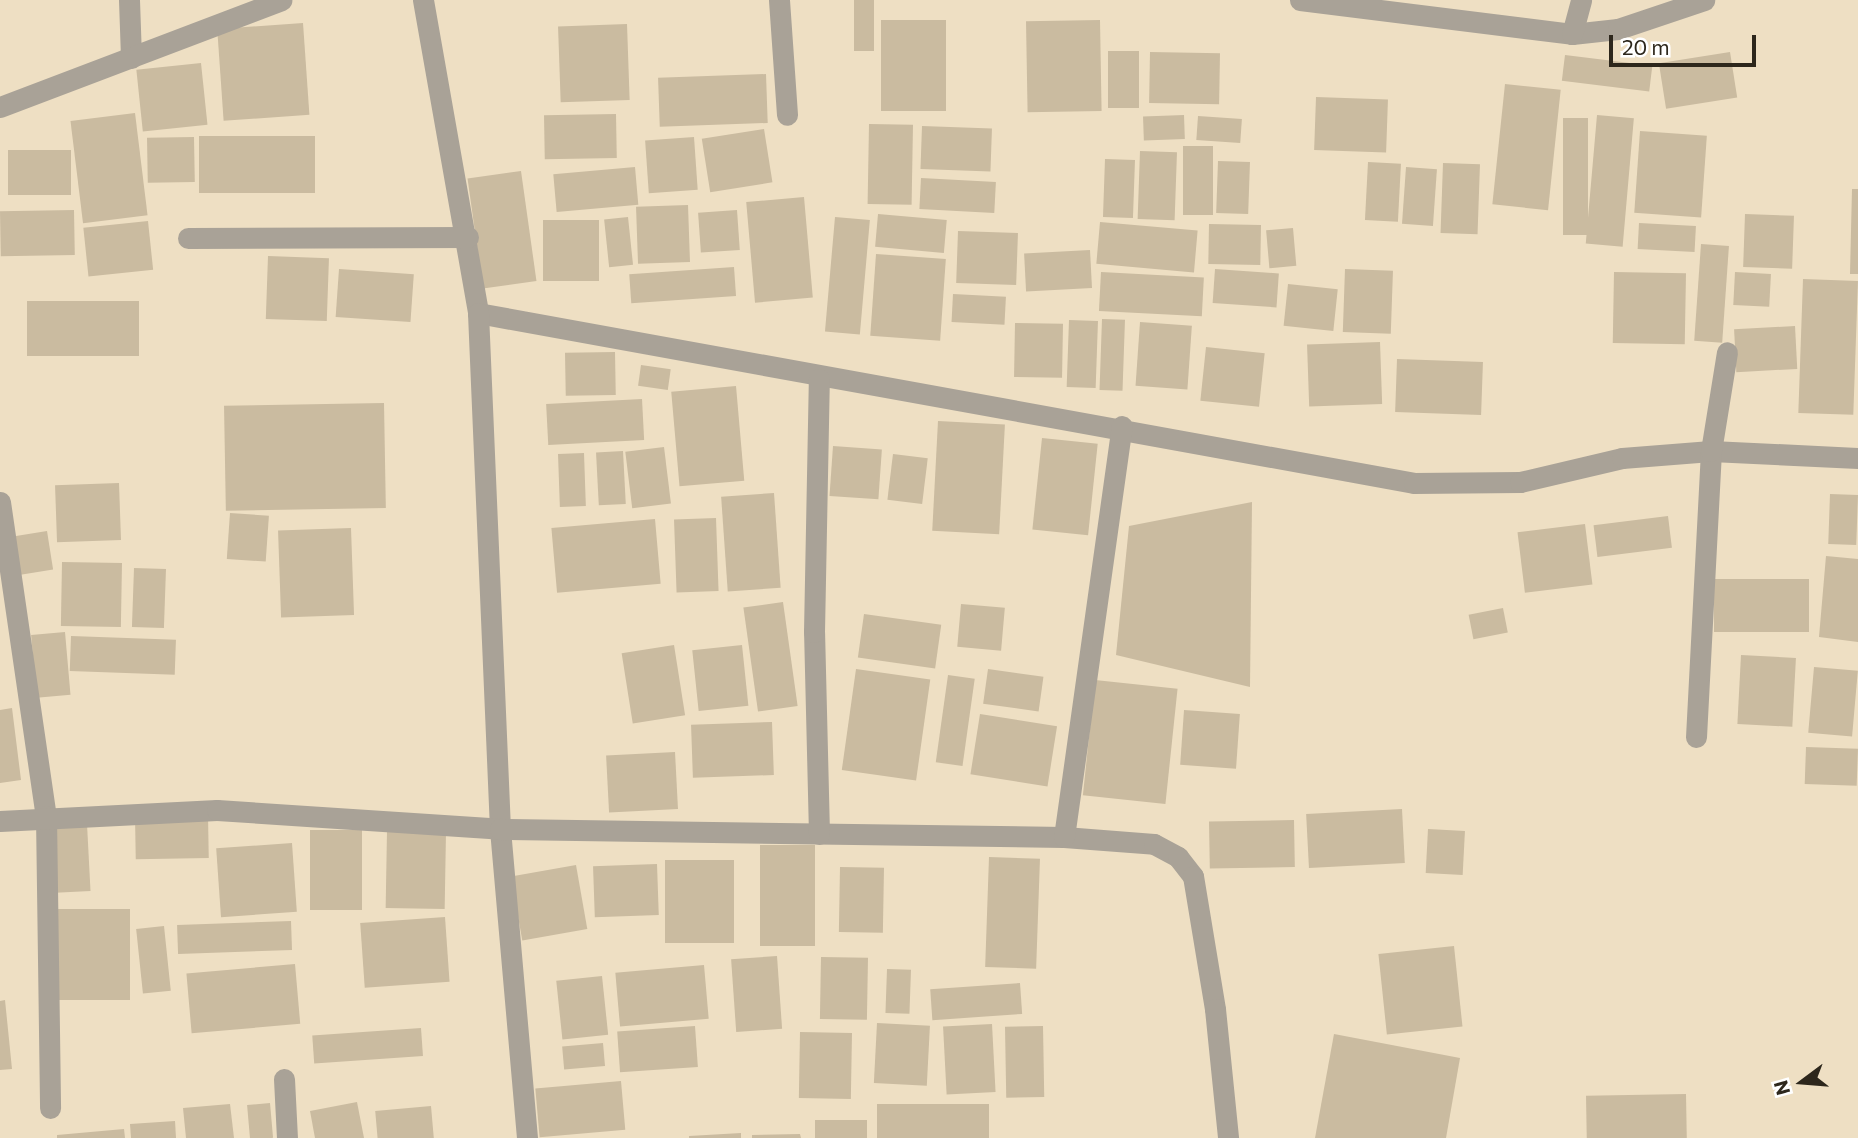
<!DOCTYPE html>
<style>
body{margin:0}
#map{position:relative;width:1858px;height:1138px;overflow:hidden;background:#eedfc3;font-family:Commissioner,sans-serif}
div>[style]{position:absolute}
.building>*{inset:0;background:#cabba0;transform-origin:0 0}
.minor>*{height:21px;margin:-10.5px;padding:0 10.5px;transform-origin:10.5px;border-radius:10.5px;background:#a9a297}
span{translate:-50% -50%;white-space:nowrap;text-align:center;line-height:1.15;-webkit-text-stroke:5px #fff;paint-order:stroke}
.north{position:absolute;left:1767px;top:1047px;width:70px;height:70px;-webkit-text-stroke:5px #fff;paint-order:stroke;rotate:254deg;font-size:19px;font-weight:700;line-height:28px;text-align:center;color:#2d271c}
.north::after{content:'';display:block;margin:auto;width:24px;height:32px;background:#2d271c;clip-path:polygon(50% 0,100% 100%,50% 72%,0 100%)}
.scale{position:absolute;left:1609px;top:35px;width:147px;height:32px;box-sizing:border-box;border:4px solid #2d271c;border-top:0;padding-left:9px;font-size:21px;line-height:24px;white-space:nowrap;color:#2d271c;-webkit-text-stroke:5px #fff;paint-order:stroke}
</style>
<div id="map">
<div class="building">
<i style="left:854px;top:0;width:20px;height:51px"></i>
<i style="left:881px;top:20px;width:65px;height:91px"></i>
<i style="left:1100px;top:20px;width:91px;height:74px;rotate:89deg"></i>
<i style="left:303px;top:23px;width:92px;height:86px;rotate:86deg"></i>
<i style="left:627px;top:24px;width:76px;height:69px;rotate:88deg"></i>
<i style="left:1108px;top:51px;width:31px;height:57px"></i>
<i style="left:1150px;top:52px;width:70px;height:51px;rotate:1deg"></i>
<i style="left:1730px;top:52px;width:46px;height:72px;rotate:81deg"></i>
<i style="left:1565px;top:55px;width:88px;height:26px;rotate:7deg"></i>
<i style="left:201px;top:63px;width:62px;height:65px;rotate:84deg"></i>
<i style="left:766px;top:74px;width:49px;height:108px;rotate:88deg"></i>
<i style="left:1505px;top:84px;width:56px;height:121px;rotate:6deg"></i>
<i style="left:1316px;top:97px;width:72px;height:53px;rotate:2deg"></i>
<i style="left:135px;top:113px;width:103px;height:65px;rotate:83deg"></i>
<i style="left:616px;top:114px;width:44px;height:72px;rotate:89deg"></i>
<i style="left:1184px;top:115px;width:24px;height:41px;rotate:88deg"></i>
<i style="left:1597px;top:115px;width:37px;height:129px;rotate:5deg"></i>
<i style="left:1198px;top:116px;width:44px;height:24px;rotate:4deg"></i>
<i style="left:1563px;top:118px;width:25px;height:117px"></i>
<i style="left:869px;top:124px;width:44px;height:80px;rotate:1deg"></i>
<i style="left:922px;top:126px;width:70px;height:43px;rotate:2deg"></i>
<i style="left:764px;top:129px;width:54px;height:63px;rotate:81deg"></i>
<i style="left:1640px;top:131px;width:67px;height:82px;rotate:4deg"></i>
<i style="left:199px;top:136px;width:116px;height:57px"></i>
<i style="left:194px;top:137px;width:45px;height:47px;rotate:89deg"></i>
<i style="left:694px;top:137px;width:53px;height:49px;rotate:86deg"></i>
<i style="left:1183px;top:146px;width:30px;height:69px"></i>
<i style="left:71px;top:150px;width:45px;height:63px;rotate:90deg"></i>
<i style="left:1140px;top:151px;width:37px;height:68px;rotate:2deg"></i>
<i style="left:1105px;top:159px;width:30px;height:58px;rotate:2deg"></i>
<i style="left:1218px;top:161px;width:32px;height:52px;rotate:2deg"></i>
<i style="left:1368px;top:162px;width:33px;height:58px;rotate:3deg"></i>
<i style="left:1443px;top:163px;width:37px;height:70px;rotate:2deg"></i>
<i style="left:635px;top:167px;width:38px;height:82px;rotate:85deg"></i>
<i style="left:1406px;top:167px;width:31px;height:57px;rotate:4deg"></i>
<i style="left:521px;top:171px;width:111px;height:54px;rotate:82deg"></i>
<i style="left:921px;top:178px;width:75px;height:31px;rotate:3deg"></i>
<i style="clip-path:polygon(1852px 189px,1858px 189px,1858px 274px,1850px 274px)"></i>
<i style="left:804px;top:197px;width:101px;height:58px;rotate:85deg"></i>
<i style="left:688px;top:205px;width:57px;height:52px;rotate:88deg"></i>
<i style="left:74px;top:210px;width:45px;height:74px;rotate:89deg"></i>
<i style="left:737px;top:210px;width:40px;height:39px;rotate:86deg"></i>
<i style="left:878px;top:214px;width:69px;height:33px;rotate:5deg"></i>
<i style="left:1745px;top:214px;width:49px;height:53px;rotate:2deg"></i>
<i style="left:628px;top:217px;width:48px;height:24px;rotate:84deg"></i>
<i style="left:835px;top:217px;width:35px;height:115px;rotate:5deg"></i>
<i style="left:543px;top:220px;width:56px;height:61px"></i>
<i style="left:148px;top:221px;width:49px;height:65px;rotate:84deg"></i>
<i style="left:1100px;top:222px;width:98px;height:42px;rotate:5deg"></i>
<i style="left:1639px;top:223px;width:57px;height:26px;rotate:3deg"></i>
<i style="left:1209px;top:224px;width:52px;height:40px;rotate:1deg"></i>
<i style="left:1293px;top:228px;width:38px;height:27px;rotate:85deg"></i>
<i style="left:958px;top:231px;width:60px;height:52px;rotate:2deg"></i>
<i style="left:1701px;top:244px;width:28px;height:97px;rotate:4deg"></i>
<i style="left:1090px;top:250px;width:38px;height:66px;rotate:87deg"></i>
<i style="left:876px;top:254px;width:70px;height:82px;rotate:4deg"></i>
<i style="left:268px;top:256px;width:61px;height:63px;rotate:2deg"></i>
<i style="left:734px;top:267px;width:29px;height:105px;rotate:86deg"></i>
<i style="left:339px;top:269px;width:75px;height:48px;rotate:4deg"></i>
<i style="left:1215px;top:269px;width:64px;height:34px;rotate:4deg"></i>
<i style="left:1345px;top:269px;width:48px;height:63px;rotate:2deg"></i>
<i style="left:1101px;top:272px;width:103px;height:39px;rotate:3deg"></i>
<i style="left:1614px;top:272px;width:72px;height:71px;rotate:1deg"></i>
<i style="left:1735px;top:272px;width:36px;height:33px;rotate:3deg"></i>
<i style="left:1803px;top:279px;width:55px;height:134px;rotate:2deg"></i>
<i style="left:1288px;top:284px;width:50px;height:42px;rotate:6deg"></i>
<i style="left:953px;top:294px;width:53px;height:28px;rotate:3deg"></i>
<i style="left:27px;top:301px;width:112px;height:55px"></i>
<i style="left:1102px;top:319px;width:23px;height:71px;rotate:2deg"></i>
<i style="left:1069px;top:320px;width:29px;height:67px;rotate:2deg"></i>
<i style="left:1140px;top:322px;width:52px;height:64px;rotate:4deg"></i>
<i style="left:1015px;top:323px;width:48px;height:54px;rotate:1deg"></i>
<i style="left:1795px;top:326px;width:43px;height:61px;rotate:87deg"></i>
<i style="left:1380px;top:342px;width:62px;height:73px;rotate:88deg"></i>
<i style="left:1206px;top:347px;width:59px;height:54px;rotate:6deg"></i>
<i style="left:615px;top:352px;width:43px;height:50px;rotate:89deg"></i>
<i style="left:1397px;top:359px;width:86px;height:53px;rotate:2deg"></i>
<i style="left:641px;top:365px;width:30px;height:21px;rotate:8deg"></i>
<i style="left:736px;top:386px;width:95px;height:65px;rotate:85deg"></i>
<i style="left:642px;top:399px;width:41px;height:96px;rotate:87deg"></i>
<i style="left:384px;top:403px;width:105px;height:160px;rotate:89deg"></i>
<i style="left:938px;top:421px;width:67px;height:110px;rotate:3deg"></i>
<i style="left:1042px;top:438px;width:56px;height:92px;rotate:6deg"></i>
<i style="left:833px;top:446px;width:49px;height:50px;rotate:4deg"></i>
<i style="left:664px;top:447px;width:57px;height:39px;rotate:83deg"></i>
<i style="left:623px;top:451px;width:53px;height:27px;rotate:87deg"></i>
<i style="left:584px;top:453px;width:53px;height:26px;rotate:88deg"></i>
<i style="left:893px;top:454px;width:35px;height:46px;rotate:7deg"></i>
<i style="left:119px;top:483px;width:57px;height:64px;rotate:88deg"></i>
<i style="left:774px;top:493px;width:95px;height:53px;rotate:86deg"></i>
<i style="left:1830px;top:494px;width:28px;height:50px;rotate:2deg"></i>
<i style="clip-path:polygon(1252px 502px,1250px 687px,1116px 655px,1129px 526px)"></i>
<i style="left:230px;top:513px;width:39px;height:46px;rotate:4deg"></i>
<i style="left:1668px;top:516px;width:32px;height:75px;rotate:83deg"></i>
<i style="left:716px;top:518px;width:73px;height:42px;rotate:88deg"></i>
<i style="left:655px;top:519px;width:65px;height:104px;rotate:85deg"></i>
<i style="left:1585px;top:524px;width:61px;height:68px;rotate:83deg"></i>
<i style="left:351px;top:528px;width:87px;height:73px;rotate:88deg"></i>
<i style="left:47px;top:531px;width:39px;height:36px;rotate:81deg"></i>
<i style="clip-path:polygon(1826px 556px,1858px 559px,1858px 642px,1819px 637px)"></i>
<i style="left:62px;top:562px;width:60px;height:64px;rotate:1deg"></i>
<i style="left:134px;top:568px;width:32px;height:59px;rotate:2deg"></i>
<i style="left:1809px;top:579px;width:53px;height:95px;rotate:90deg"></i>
<i style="left:783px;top:602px;width:105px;height:40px;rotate:82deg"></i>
<i style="left:961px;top:604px;width:44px;height:43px;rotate:5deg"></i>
<i style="left:1503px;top:608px;width:25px;height:35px;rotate:79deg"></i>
<i style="left:864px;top:614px;width:78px;height:44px;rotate:8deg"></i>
<i style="left:65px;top:632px;width:63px;height:34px;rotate:85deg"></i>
<i style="left:71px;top:636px;width:105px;height:35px;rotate:2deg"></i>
<i style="left:674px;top:645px;width:71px;height:53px;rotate:81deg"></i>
<i style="left:742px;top:645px;width:61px;height:50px;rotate:84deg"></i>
<i style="left:1741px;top:655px;width:55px;height:69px;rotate:3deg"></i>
<i style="left:1814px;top:667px;width:44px;height:66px;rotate:5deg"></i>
<i style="left:856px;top:669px;width:75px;height:102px;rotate:8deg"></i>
<i style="left:988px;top:669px;width:56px;height:35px;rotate:8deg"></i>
<i style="left:948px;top:675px;width:27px;height:88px;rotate:8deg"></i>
<i style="left:1095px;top:680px;width:83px;height:116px;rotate:6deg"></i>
<i style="clip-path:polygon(12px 708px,21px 780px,0 783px,0 710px)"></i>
<i style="left:1184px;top:710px;width:56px;height:55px;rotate:4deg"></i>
<i style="left:980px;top:714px;width:78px;height:61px;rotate:9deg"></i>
<i style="left:772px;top:722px;width:53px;height:81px;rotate:88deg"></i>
<i style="left:1806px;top:747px;width:52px;height:37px;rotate:2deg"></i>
<i style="left:675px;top:752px;width:57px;height:69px;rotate:87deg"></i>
<i style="left:1402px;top:809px;width:54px;height:96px;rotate:87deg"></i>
<i style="left:208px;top:815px;width:43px;height:73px;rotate:89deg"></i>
<i style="left:1294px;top:820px;width:47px;height:85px;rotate:89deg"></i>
<i style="left:87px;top:824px;width:67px;height:35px;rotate:87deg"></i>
<i style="left:1428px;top:829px;width:37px;height:44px;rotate:3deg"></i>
<i style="left:310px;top:830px;width:52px;height:80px"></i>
<i style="left:387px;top:831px;width:59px;height:77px;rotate:1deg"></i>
<i style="left:292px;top:843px;width:69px;height:76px;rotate:86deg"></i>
<i style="left:760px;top:845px;width:55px;height:101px"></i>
<i style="left:989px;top:857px;width:51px;height:110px;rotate:2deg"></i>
<i style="left:665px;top:860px;width:69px;height:83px"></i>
<i style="left:657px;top:864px;width:51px;height:64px;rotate:88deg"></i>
<i style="left:576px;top:865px;width:65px;height:66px;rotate:80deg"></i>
<i style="left:840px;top:867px;width:44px;height:65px;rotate:1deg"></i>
<i style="left:58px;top:909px;width:72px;height:91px"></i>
<i style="left:445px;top:917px;width:65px;height:85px;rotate:86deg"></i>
<i style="left:291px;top:921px;width:29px;height:114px;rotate:88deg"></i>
<i style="left:164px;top:926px;width:65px;height:28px;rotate:84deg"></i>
<i style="left:1454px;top:946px;width:81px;height:76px;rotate:84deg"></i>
<i style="left:777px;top:956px;width:73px;height:46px;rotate:86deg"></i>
<i style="left:821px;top:957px;width:47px;height:62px;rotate:1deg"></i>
<i style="left:295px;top:964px;width:60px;height:109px;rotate:85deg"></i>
<i style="left:704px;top:965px;width:54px;height:89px;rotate:85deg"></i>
<i style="left:887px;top:969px;width:24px;height:44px;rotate:2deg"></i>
<i style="left:602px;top:976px;width:59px;height:46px;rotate:84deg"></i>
<i style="left:1020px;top:983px;width:31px;height:90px;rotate:86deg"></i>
<i style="clip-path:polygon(5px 1000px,12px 1069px,0 1070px,0 1001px)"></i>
<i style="left:877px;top:1023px;width:53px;height:60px;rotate:3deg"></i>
<i style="left:992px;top:1024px;width:68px;height:49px;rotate:87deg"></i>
<i style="left:695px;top:1026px;width:41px;height:78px;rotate:86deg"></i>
<i style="left:1043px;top:1026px;width:71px;height:38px;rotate:89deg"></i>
<i style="left:421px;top:1028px;width:28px;height:109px;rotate:86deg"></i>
<i style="left:800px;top:1032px;width:52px;height:66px;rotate:1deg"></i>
<i style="clip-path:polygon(1334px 1034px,1460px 1058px,1446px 1138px,1315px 1138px)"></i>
<i style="left:603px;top:1043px;width:23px;height:41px;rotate:85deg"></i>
<i style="left:621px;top:1081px;width:49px;height:86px;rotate:85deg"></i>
<i style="left:1686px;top:1094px;width:44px;height:100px;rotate:89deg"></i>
<i style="clip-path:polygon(357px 1102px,364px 1138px,315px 1138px,310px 1111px)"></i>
<i style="left:270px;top:1103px;width:35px;height:23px;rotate:85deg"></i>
<i style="clip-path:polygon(230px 1104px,234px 1138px,186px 1138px,183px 1108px)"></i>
<i style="left:877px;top:1104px;width:112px;height:34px"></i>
<i style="left:431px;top:1106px;width:32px;height:56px;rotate:85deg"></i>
<i style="left:815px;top:1120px;width:52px;height:18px"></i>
<i style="clip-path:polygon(175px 1121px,176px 1138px,131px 1138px,130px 1124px)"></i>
<i style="clip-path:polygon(124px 1129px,125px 1138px,57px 1138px,57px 1135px)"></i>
<i style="clip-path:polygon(741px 1133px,741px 1138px,689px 1138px,689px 1136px)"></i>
<i style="clip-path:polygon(800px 1134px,801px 1138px,752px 1138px,752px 1135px)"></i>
</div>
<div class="minor">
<i style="left:129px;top:0;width:58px;rotate:88deg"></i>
<i style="left:423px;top:0;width:318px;rotate:80deg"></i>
<i style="left:478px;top:313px;width:951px;rotate:10.29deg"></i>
<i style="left:1414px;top:483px;width:106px;rotate:-0.5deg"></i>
<i style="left:1520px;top:482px;width:105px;rotate:-13.2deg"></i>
<i style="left:1622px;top:458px;width:89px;rotate:-4.5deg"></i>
<i style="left:1711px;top:451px;width:147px;rotate:2.7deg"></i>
<i style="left:779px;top:0;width:115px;rotate:86deg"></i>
<i style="left:1300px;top:0;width:274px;rotate:7.1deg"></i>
<i style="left:1572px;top:34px;width:46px;rotate:-6.2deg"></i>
<i style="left:1618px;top:29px;width:91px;rotate:-18.6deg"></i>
<i style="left:1572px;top:34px;width:35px;rotate:-75deg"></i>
<i style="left:0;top:107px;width:301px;rotate:-20.8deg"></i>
<i style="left:188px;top:238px;width:280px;rotate:-0.2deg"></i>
<i style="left:478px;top:313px;width:516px;rotate:87.56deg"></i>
<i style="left:500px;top:829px;width:310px;rotate:85deg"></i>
<i style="left:0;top:502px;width:317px;rotate:81.7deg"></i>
<i style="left:46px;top:816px;width:292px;rotate:89.2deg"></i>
<i style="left:1696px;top:737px;width:286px;rotate:-87deg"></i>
<i style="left:1711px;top:451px;width:100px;rotate:-80.8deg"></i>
<i style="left:0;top:821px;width:217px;rotate:-2.9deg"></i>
<i style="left:217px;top:810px;width:284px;rotate:3.8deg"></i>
<i style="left:500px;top:829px;width:564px;rotate:0.81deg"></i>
<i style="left:1064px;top:837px;width:90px;rotate:4.4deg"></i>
<i style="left:1154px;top:844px;width:27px;rotate:28deg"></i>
<i style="left:1178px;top:857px;width:24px;rotate:52deg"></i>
<i style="left:1193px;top:876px;width:135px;rotate:80.6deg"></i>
<i style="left:1215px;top:1009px;width:130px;rotate:84.2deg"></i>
<i style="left:819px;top:834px;width:202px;rotate:-91.4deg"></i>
<i style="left:814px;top:632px;width:253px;rotate:-88.9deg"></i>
<i style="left:1064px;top:837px;width:415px;rotate:-82deg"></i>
<i style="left:284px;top:1079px;width:59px;rotate:87.1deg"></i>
</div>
<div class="north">N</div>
<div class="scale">20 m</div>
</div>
